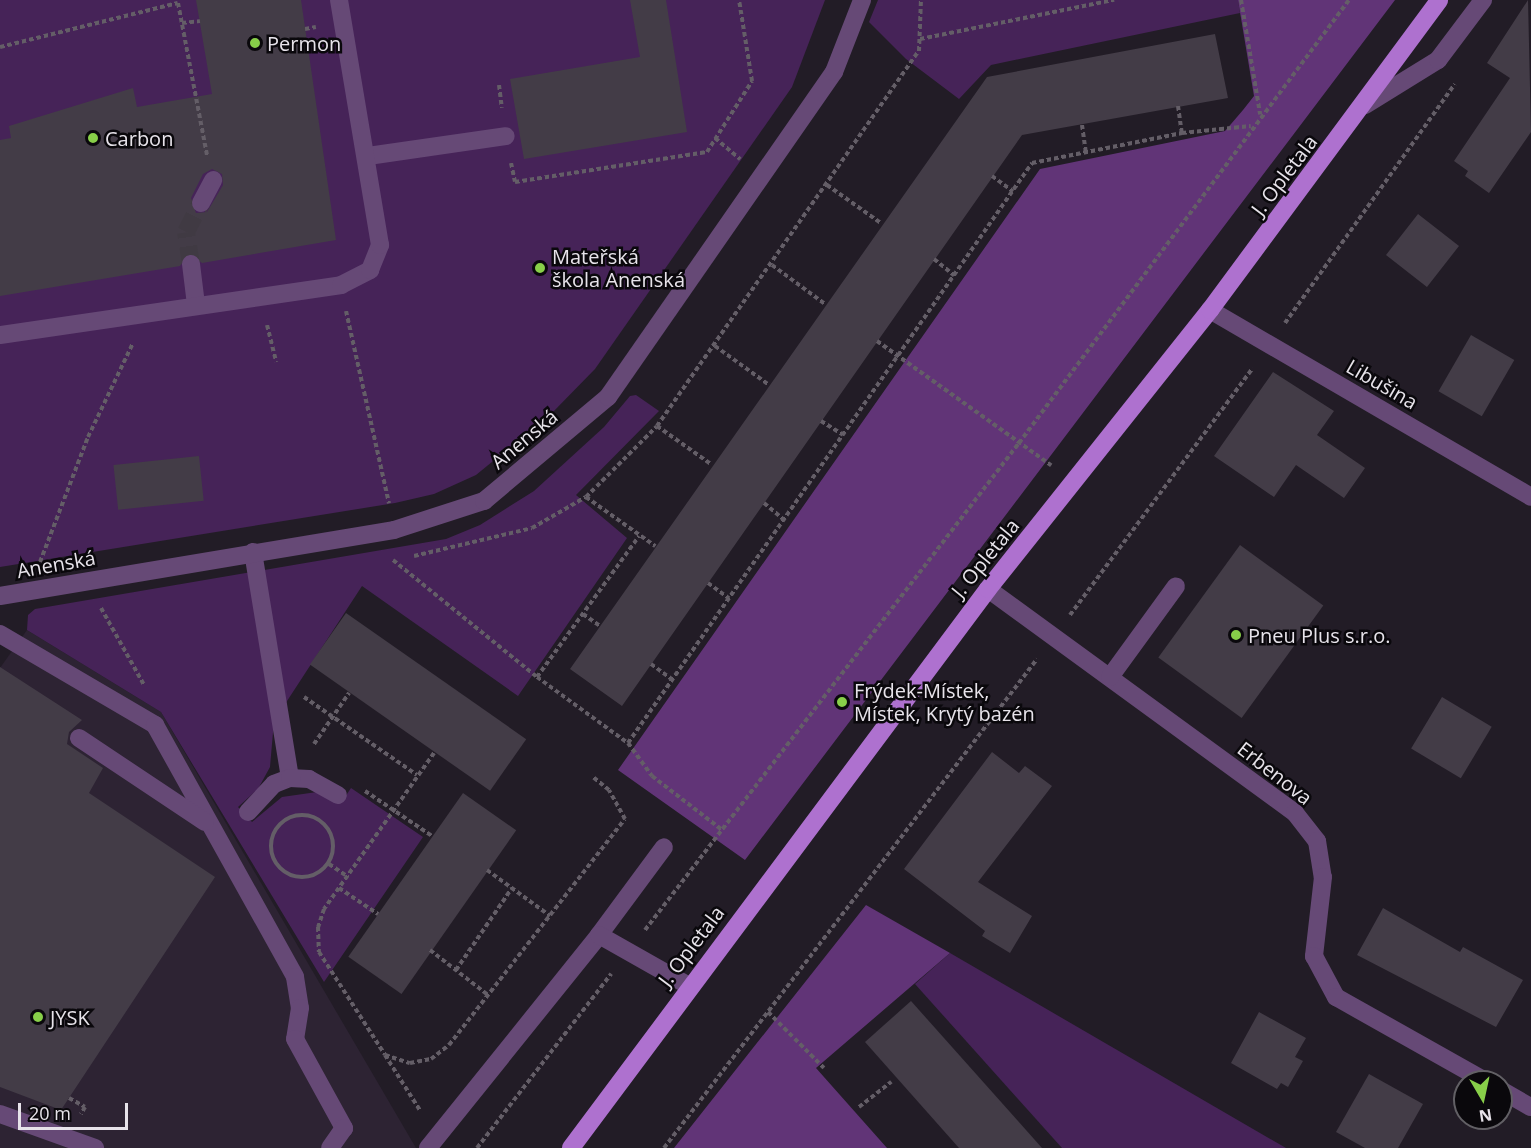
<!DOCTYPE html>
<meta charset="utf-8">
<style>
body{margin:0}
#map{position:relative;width:1531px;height:1148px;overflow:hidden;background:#221c26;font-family:"Open Sans",sans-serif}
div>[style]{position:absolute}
.built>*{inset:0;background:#2d2333}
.green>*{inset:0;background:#462358}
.forest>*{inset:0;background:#613477}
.building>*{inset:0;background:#433c47;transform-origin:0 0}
.minor-tunnel>*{height:18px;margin-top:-9px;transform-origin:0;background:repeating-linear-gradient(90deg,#403a43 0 18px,transparent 0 27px)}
.path>*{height:4px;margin-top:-2px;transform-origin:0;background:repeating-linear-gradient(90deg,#645e67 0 4.5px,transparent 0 7.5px)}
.path>.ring{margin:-2px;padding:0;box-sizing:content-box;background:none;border:4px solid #645e67;border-radius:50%}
.minor>*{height:18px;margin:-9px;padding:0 9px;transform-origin:9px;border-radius:9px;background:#664976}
.major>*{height:18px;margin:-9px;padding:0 9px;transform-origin:9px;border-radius:9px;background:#ae71cf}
.dots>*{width:16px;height:16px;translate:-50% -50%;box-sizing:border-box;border:3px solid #0a080c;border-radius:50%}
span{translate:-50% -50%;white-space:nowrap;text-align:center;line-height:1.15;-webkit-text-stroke:5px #0a080c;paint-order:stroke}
.poi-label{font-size:20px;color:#e7e3ea}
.left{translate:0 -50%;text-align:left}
.street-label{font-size:20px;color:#e7e3ea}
.north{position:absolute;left:1453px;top:1070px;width:60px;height:60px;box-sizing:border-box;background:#0a080c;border:2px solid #626065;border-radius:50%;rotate:171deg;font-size:16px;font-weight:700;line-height:24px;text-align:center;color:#e7e3ea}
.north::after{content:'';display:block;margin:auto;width:21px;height:27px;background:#88cf49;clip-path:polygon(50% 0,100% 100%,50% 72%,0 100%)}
.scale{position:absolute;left:18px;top:1103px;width:110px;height:27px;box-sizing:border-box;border:3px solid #e7e3ea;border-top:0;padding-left:8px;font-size:18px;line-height:21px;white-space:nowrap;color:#e7e3ea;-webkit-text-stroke:4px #0a080c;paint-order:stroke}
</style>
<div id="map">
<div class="built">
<i style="clip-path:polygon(27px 630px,161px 712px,416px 1148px,0 1148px,0 668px)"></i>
</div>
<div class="green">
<i style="clip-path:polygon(0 0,825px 0,792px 87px,595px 369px,551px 414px,476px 475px,434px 494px,395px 503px,0 567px)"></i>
<i style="clip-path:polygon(878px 0,1238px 0,1240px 13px,991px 65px,959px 99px,906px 59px,869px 22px)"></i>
<i style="clip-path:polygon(636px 395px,659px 411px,576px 495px,627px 538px,518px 696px,362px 586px,274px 721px,270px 767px,258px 789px,238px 807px,252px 822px,282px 797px,317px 792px,341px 803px,351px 788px,423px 837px,324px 982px,161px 712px,27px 630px,28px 615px,35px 609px,446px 539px,480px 525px,534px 491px,604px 427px,630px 396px)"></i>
<i style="clip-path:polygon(950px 953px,1286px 1148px,1062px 1148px,915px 984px)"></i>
</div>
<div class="forest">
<i style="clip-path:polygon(1238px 0,1395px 0,745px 860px,618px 770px,1040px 169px,1225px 131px,1243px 110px,1254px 96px)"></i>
<i style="clip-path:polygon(866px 905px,950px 953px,816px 1068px,887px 1148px,674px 1148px)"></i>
</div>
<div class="building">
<i style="clip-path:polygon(evenodd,196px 0,301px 0,336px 240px,202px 263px,189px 253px,180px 266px,0 296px,0 140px,11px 138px,9px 126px,133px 88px,137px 107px,212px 94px,196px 0,212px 169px,222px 174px,223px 185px,207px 212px,196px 213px,191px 198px,203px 174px,212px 169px)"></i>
<i style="clip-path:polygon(630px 0,666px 0,687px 132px,524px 159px,510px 79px,640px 57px)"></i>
<i style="clip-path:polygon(1528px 0,1531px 132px,1489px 193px,1465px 176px,1468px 171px,1454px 161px,1510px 78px,1487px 63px)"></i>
<i style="clip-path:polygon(1215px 34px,1228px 98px,1022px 135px,622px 706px,570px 669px,987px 77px)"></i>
<i style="left:1418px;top:214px;width:52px;height:52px;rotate:38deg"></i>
<i style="left:1471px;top:335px;width:50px;height:65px;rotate:30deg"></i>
<i style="clip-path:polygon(1273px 372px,1334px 411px,1317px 435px,1365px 468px,1344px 498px,1296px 465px,1274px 497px,1214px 456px)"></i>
<i style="left:199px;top:456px;width:45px;height:86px;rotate:84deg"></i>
<i style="left:1240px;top:545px;width:103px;height:139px;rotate:36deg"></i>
<i style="left:346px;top:613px;width:220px;height:63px;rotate:35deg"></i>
<i style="clip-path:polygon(0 667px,82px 720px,69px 732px,67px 744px,103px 768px,89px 793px,215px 877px,61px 1110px,0 1087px)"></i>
<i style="left:1442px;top:697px;width:58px;height:60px;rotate:31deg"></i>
<i style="clip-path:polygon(992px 752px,1019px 773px,1025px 766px,1052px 786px,978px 882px,1032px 916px,1010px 953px,982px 936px,985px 931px,904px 869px)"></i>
<i style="left:463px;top:793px;width:65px;height:200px;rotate:35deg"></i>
<i style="clip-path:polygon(1383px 908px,1460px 952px,1463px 947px,1523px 980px,1496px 1027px,1357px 955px)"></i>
<i style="clip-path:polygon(911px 1001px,1042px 1148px,959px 1148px,865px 1042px)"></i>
<i style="clip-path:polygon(1259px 1012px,1306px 1038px,1295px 1057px,1303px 1061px,1288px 1087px,1281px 1083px,1277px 1089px,1231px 1063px)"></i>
<i style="clip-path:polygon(1369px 1074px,1423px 1104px,1398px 1148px,1365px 1148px,1336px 1132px)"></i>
</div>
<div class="minor-tunnel">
<i style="left:191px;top:264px;width:32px;rotate:-99deg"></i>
<i style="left:186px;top:232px;width:33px;rotate:-63deg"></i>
</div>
<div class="path">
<i style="left:1241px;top:0;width:116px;rotate:80.5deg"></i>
<i style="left:182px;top:23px;width:18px;rotate:-6deg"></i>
<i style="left:305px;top:29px;width:11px;rotate:-10deg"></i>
<i style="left:920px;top:39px;width:198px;rotate:-11.4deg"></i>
<i style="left:0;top:47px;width:183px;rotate:-13.9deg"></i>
<i style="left:178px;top:3px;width:155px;rotate:79.2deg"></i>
<i style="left:499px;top:85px;width:23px;rotate:83deg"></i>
<i style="left:1178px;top:106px;width:27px;rotate:82deg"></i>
<i style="left:1082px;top:125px;width:27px;rotate:82deg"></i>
<i style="left:715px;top:138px;width:33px;rotate:40deg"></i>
<i style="left:511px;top:163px;width:19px;rotate:78deg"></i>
<i style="left:515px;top:182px;width:194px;rotate:-8.9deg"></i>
<i style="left:707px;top:152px;width:84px;rotate:-57.6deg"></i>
<i style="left:752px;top:81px;width:82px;rotate:-99.1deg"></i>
<i style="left:992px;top:176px;width:26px;rotate:36deg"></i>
<i style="left:827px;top:185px;width:67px;rotate:35.3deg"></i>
<i style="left:934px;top:259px;width:26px;rotate:39deg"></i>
<i style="left:772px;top:265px;width:66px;rotate:36.3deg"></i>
<i style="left:346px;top:311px;width:197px;rotate:77.4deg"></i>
<i style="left:1285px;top:323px;width:293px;rotate:-54.6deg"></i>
<i style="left:267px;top:325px;width:38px;rotate:76deg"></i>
<i style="left:877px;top:341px;width:214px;rotate:35.5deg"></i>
<i style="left:715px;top:346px;width:67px;rotate:35.8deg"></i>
<i style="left:821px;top:421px;width:26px;rotate:32deg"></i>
<i style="left:657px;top:426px;width:67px;rotate:35.3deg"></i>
<i style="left:586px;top:497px;width:85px;rotate:35.4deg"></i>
<i style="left:764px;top:503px;width:26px;rotate:40deg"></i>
<i style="left:414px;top:556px;width:121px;rotate:-13.3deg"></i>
<i style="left:532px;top:528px;width:62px;rotate:-29.9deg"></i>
<i style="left:586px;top:497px;width:100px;rotate:-45deg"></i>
<i style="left:657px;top:426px;width:457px;rotate:-55.1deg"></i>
<i style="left:919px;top:51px;width:51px;rotate:-87.8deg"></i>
<i style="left:393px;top:560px;width:186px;rotate:39.1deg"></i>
<i style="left:537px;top:677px;width:112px;rotate:36deg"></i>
<i style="left:628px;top:743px;width:707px;rotate:-55.14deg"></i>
<i style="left:1032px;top:163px;width:153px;rotate:-11.3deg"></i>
<i style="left:1182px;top:133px;width:69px;rotate:-5.8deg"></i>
<i style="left:40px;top:562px;width:134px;rotate:-69deg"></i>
<i style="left:88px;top:437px;width:104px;rotate:-64.4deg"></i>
<i style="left:708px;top:583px;width:26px;rotate:36deg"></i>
<i style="left:101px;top:608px;width:88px;rotate:60.8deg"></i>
<i style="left:583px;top:614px;width:21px;rotate:35deg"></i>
<i style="left:1070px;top:615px;width:307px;rotate:-53.5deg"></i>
<i style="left:651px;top:664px;width:26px;rotate:36deg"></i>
<i style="left:537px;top:677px;width:174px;rotate:-54.1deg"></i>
<i style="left:304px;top:697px;width:137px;rotate:34.6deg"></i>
<i style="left:628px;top:743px;width:41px;rotate:54deg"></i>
<i style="left:652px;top:776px;width:88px;rotate:37.6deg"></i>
<i style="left:314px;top:744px;width:62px;rotate:-55.5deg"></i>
<i style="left:434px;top:753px;width:191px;rotate:125.2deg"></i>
<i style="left:324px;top:909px;width:19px;rotate:108deg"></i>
<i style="left:318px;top:927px;width:25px;rotate:88deg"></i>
<i style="left:319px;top:952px;width:122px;rotate:57.3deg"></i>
<i style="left:385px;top:1055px;width:26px;rotate:18deg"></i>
<i style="left:410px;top:1063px;width:21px;rotate:-11deg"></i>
<i style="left:431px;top:1059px;width:23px;rotate:-38deg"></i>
<i style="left:449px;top:1045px;width:286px;rotate:-52.1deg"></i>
<i style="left:625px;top:819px;width:33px;rotate:-119deg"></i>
<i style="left:609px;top:790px;width:22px;rotate:-141deg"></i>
<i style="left:365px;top:791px;width:81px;rotate:33.9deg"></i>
<i class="ring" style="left:271px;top:815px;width:58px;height:58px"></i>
<i style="left:329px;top:864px;width:23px;rotate:34deg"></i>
<i style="left:487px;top:870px;width:78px;rotate:36.1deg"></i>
<i style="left:339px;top:888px;width:47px;rotate:33.7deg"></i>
<i style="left:645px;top:930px;width:614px;rotate:-52.48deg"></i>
<i style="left:1019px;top:443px;width:552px;rotate:-53.32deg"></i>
<i style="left:430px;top:950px;width:73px;rotate:37.8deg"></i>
<i style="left:456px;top:970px;width:99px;rotate:-55.7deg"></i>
<i style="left:768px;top:1012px;width:79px;rotate:45deg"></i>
<i style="left:385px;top:1055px;width:67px;rotate:57.7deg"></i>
<i style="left:69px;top:1098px;width:18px;rotate:29deg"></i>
<i style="left:85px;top:1107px;width:8px;rotate:120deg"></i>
<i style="left:859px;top:1107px;width:41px;rotate:-38deg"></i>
<i style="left:477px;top:1148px;width:220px;rotate:-52.4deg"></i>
<i style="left:664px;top:1148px;width:615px;rotate:-52.66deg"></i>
</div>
<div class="minor">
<i style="left:1365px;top:105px;width:86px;rotate:-31.7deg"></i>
<i style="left:1438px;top:60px;width:75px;rotate:-53.1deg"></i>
<i style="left:368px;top:156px;width:139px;rotate:-8.2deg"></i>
<i style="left:201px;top:203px;width:26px;rotate:-62deg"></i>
<i style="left:191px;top:264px;width:39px;rotate:83deg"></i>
<i style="left:1210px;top:310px;width:371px;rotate:30.2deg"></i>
<i style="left:0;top:335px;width:345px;rotate:-8.3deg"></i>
<i style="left:341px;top:285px;width:33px;rotate:-27deg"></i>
<i style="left:370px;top:270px;width:27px;rotate:-68deg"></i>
<i style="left:380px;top:245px;width:248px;rotate:-99.5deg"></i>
<i style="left:253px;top:552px;width:229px;rotate:80.7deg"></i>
<i style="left:988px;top:589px;width:380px;rotate:36.1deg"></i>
<i style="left:1295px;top:813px;width:36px;rotate:52deg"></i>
<i style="left:1317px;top:841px;width:36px;rotate:81deg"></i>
<i style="left:1323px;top:877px;width:80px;rotate:96.5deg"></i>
<i style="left:1314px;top:956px;width:47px;rotate:61.8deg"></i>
<i style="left:1336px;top:997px;width:173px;rotate:29.4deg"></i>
<i style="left:0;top:596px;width:399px;rotate:-9.5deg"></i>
<i style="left:394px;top:530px;width:95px;rotate:-17.9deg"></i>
<i style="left:484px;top:501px;width:162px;rotate:-40deg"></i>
<i style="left:608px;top:397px;width:396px;rotate:-55.2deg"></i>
<i style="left:834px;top:72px;width:77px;rotate:-68.7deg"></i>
<i style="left:0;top:634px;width:180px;rotate:30.4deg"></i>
<i style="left:155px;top:725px;width:288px;rotate:60.9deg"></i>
<i style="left:295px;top:977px;width:31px;rotate:81deg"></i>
<i style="left:300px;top:1008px;width:31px;rotate:99deg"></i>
<i style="left:295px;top:1039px;width:102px;rotate:61.2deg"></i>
<i style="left:344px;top:1128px;width:24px;rotate:125deg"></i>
<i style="left:1110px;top:677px;width:112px;rotate:-54deg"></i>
<i style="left:79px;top:738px;width:151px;rotate:33.7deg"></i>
<i style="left:248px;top:812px;width:38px;rotate:-47deg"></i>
<i style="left:274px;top:784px;width:17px;rotate:-21deg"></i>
<i style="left:290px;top:778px;width:19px;rotate:3deg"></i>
<i style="left:309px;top:779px;width:33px;rotate:29deg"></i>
<i style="left:599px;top:935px;width:109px;rotate:-53.5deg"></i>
<i style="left:1501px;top:1090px;width:34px;rotate:30deg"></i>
<i style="left:0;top:1114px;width:101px;rotate:19.7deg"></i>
<i style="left:428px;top:1148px;width:273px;rotate:-51.2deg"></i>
<i style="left:599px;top:935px;width:103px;rotate:29.5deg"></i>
</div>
<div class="major">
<i style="left:571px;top:1148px;width:697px;rotate:-53.28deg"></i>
<i style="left:988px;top:589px;width:357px;rotate:-51.5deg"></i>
<i style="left:1210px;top:310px;width:385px;rotate:-53.5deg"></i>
</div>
<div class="dots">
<i style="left:255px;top:43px;background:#88cf49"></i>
<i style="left:93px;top:138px;background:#88cf49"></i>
<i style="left:540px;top:268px;background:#88cf49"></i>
<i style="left:1236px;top:635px;background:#88cf49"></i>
<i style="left:842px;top:702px;background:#88cf49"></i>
<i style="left:38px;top:1017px;background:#88cf49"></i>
</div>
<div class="poi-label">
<span class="left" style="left:267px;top:43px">Permon</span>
<span class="left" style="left:105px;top:138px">Carbon</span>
<span class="left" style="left:552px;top:268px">Mateřská<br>škola Anenská</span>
<span class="left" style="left:1248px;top:635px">Pneu Plus s.r.o.</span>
<span class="left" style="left:854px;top:702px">Frýdek-Místek,<br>Místek, Krytý bazén</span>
<span class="left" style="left:50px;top:1017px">JYSK</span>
</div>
<div class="street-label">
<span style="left:1284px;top:175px;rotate:-53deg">J. Opletala</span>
<span style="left:1382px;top:384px;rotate:30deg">Libušina</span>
<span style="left:524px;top:439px;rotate:-40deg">Anenská</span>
<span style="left:985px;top:558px;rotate:-51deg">J. Opletala</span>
<span style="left:56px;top:564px;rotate:-10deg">Anenská</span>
<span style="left:1275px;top:773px;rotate:38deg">Erbenova</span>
<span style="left:691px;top:946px;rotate:-53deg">J. Opletala</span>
</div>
<div class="north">N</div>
<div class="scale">20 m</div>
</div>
